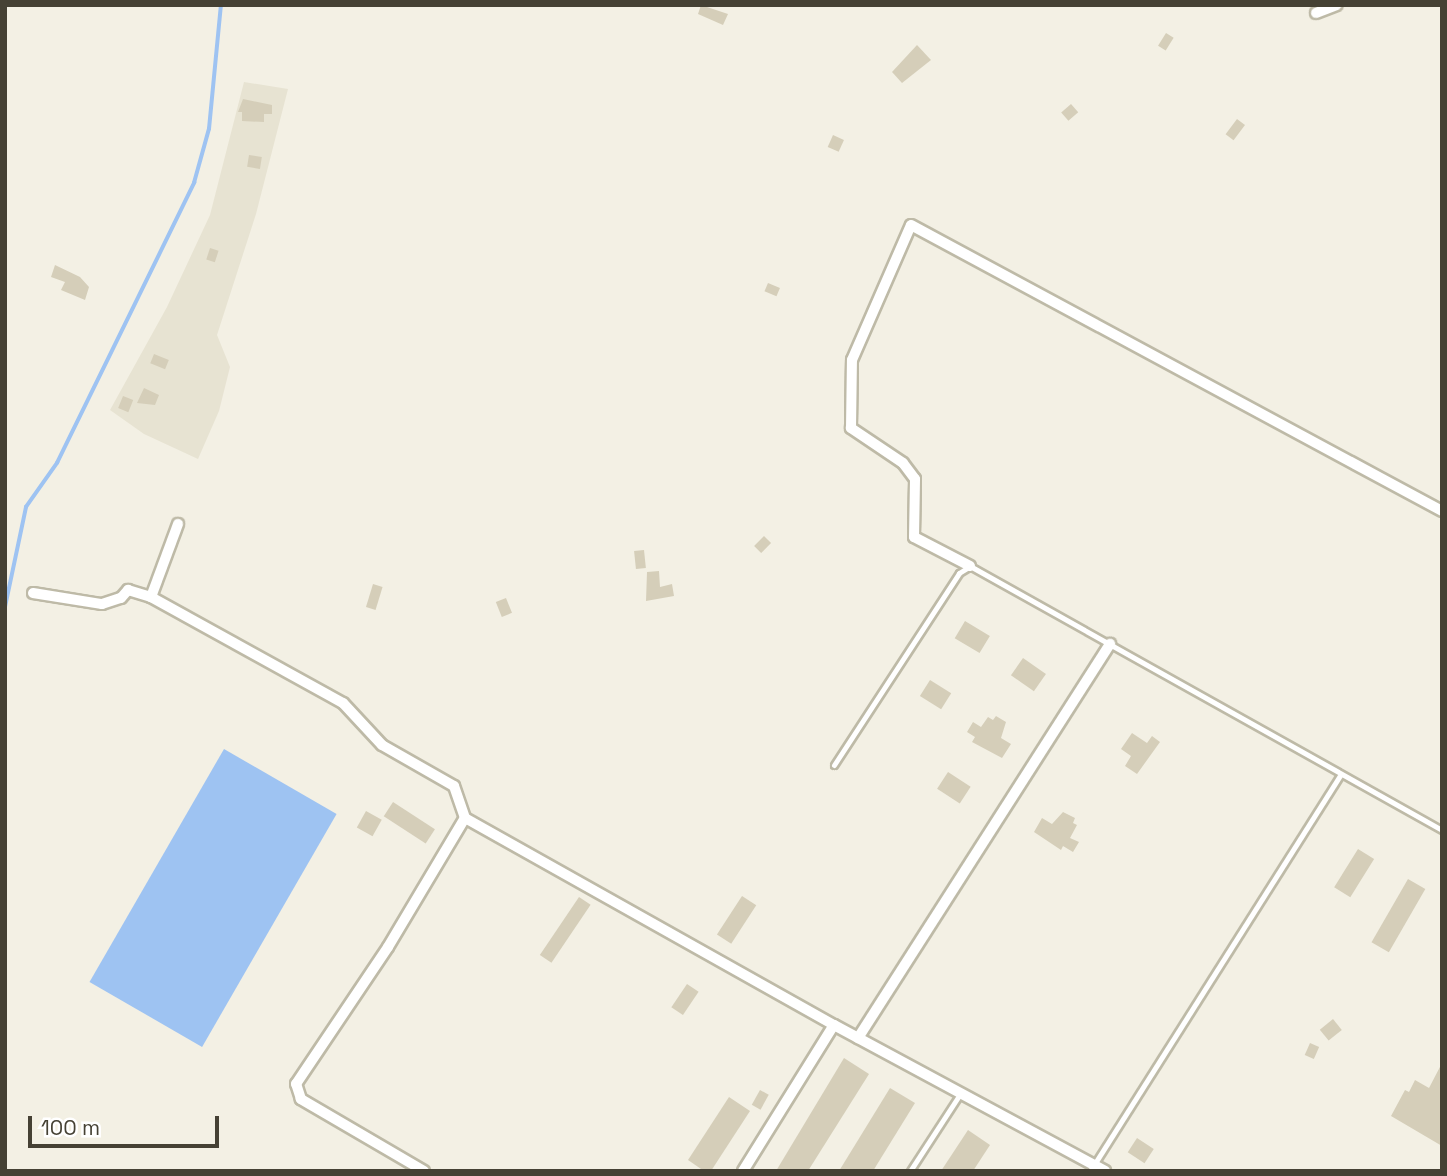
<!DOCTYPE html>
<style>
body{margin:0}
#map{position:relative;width:1447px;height:1176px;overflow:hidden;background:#f3f0e4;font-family:"Space Grotesk",sans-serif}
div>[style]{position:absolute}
.residential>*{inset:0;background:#e7e3d2}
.water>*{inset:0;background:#9ec3f2;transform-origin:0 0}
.stream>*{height:3.5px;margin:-1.75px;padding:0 1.75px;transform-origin:1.75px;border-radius:1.75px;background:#9ec3f2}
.building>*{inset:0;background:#d5ceb9;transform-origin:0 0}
.roads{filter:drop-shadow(2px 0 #bebaa7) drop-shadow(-2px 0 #bebaa7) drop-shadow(0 2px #bebaa7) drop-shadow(0 -2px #bebaa7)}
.service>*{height:5px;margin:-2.5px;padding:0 2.5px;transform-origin:2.5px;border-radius:2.5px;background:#fff}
.minor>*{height:10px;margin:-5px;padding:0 5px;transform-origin:5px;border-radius:5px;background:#fff}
span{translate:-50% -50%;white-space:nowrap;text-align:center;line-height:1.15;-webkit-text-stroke:7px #fff;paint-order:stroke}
.frame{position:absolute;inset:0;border:7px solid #454134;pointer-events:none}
.scale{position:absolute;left:28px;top:1116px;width:191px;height:32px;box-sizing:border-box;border:4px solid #454134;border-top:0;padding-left:9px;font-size:21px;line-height:24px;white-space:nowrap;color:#454134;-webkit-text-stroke:5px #fff;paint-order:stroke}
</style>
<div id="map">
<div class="residential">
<i style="clip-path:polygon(244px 82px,288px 89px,256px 214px,217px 335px,230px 367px,219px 411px,198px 459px,144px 434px,110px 410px,167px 307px,210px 215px)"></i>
</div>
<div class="water">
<i style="left:224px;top:749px;width:130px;height:269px;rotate:30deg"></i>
</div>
<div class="stream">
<i style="left:5px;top:607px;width:102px;rotate:-78.1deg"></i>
<i style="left:26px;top:507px;width:54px;rotate:-54.8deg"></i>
<i style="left:57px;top:463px;width:312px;rotate:-63.9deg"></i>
<i style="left:194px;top:183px;width:56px;rotate:-74.5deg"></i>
<i style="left:209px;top:129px;width:125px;rotate:-84.5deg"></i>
</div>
<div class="building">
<i style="clip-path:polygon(701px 5px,728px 14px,723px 25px,698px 14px)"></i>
<i style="left:1166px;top:33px;width:9px;height:15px;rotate:32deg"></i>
<i style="clip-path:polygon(917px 45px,931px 60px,902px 83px,892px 72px)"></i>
<i style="clip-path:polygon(243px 99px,272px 105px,272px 114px,264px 114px,264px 122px,242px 121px,242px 112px,238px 112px)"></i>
<i style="left:1071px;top:104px;width:11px;height:13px;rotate:49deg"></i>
<i style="left:1237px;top:119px;width:10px;height:19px;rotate:37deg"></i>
<i style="left:833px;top:135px;width:12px;height:13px;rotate:24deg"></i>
<i style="left:249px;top:155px;width:13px;height:12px;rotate:9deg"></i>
<i style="left:210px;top:248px;width:9px;height:12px;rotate:18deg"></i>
<i style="clip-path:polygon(55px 265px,80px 277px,89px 287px,85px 300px,61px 290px,65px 282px,51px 277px)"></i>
<i style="left:768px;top:283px;width:13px;height:9px;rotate:23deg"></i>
<i style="left:154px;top:354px;width:16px;height:10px;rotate:22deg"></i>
<i style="clip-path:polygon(144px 388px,159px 395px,155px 405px,137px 403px)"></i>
<i style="left:123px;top:396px;width:11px;height:13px;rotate:22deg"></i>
<i style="left:764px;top:536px;width:10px;height:14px;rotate:45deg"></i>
<i style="left:644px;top:550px;width:18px;height:10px;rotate:84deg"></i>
<i style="clip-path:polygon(659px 571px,660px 587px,672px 584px,674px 596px,646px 601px,647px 572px)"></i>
<i style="left:373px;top:584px;width:10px;height:24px;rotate:17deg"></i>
<i style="left:506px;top:598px;width:16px;height:11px;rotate:68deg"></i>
<i style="left:965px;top:621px;width:29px;height:20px;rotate:31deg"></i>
<i style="left:1023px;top:658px;width:28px;height:21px;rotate:35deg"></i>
<i style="left:930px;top:680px;width:25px;height:19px;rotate:32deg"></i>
<i style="clip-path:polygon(996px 716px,1006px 722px,1001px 738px,1011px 744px,1002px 758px,972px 742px,975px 737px,967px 732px,973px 722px,981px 727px,988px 717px,993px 720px)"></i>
<i style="clip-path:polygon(1132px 733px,1147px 743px,1152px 736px,1160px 742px,1137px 774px,1125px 766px,1131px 756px,1121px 749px)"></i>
<i style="left:948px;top:772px;width:27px;height:20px;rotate:33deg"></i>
<i style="left:393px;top:802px;width:50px;height:17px;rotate:33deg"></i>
<i style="left:366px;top:811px;width:18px;height:19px;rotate:29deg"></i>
<i style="clip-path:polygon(1063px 812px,1075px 818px,1073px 823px,1077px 825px,1070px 838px,1079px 842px,1073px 852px,1063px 846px,1061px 850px,1034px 832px,1042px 818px,1052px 824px)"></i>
<i style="left:1358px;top:849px;width:19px;height:45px;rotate:32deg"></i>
<i style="left:1408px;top:879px;width:20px;height:73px;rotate:30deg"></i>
<i style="left:742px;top:896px;width:17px;height:46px;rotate:33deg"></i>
<i style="left:579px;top:897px;width:14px;height:70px;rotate:34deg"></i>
<i style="left:687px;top:984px;width:14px;height:28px;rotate:34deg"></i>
<i style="left:1333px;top:1019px;width:14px;height:17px;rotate:51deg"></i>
<i style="left:1310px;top:1043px;width:10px;height:13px;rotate:24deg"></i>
<i style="clip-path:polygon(844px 1058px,869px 1074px,808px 1171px,776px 1171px)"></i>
<i style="clip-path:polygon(1442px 1063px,1442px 1146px,1391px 1116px,1405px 1090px,1409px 1092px,1415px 1080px,1429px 1088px)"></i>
<i style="clip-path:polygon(890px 1088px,915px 1103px,873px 1171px,839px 1171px)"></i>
<i style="left:760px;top:1090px;width:10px;height:17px;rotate:29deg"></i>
<i style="clip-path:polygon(729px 1097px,750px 1111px,711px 1171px,704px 1171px,688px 1160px)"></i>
<i style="clip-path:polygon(968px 1130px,990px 1145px,973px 1171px,941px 1171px)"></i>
<i style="left:1137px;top:1138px;width:20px;height:17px;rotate:33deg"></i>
</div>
<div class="roads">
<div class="service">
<i style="left:834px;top:765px;width:229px;rotate:-56.9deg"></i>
<i style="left:959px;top:573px;width:13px;rotate:-32deg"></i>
<i style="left:970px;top:566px;width:541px;rotate:29.22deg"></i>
<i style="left:910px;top:1171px;width:92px;rotate:-57deg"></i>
<i style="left:1090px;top:1171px;width:467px;rotate:-57.7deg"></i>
</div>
<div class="minor">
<i style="left:1316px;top:13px;width:22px;rotate:-21deg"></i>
<i style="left:970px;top:566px;width:63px;rotate:-152.6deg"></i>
<i style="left:914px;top:537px;width:58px;rotate:-89deg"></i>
<i style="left:915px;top:479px;width:20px;rotate:-127deg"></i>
<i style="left:903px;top:463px;width:63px;rotate:-146.1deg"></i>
<i style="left:851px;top:428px;width:68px;rotate:-89.2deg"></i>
<i style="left:852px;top:360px;width:147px;rotate:-66.4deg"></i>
<i style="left:911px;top:225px;width:603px;rotate:28.31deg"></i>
<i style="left:33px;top:593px;width:70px;rotate:9.1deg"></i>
<i style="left:102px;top:604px;width:20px;rotate:-18deg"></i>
<i style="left:121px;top:598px;width:11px;rotate:-49deg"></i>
<i style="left:128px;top:590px;width:24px;rotate:17deg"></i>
<i style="left:151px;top:597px;width:219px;rotate:28.9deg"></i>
<i style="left:343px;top:703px;width:57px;rotate:47.1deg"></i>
<i style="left:382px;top:745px;width:83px;rotate:29.7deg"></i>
<i style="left:454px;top:786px;width:34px;rotate:71deg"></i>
<i style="left:151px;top:597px;width:78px;rotate:-69.7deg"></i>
<i style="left:858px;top:1038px;width:468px;rotate:-57.4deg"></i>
<i style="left:424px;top:1171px;width:143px;rotate:-149.7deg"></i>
<i style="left:301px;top:1099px;width:16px;rotate:-108deg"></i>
<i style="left:296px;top:1084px;width:165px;rotate:-56.1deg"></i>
<i style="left:388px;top:947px;width:150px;rotate:-59.2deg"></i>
<i style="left:465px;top:818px;width:423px;rotate:29.3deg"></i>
<i style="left:834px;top:1025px;width:308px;rotate:28.3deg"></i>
<i style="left:743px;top:1171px;width:172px;rotate:-58.1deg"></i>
</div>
</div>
<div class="frame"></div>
<div class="scale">100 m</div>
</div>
